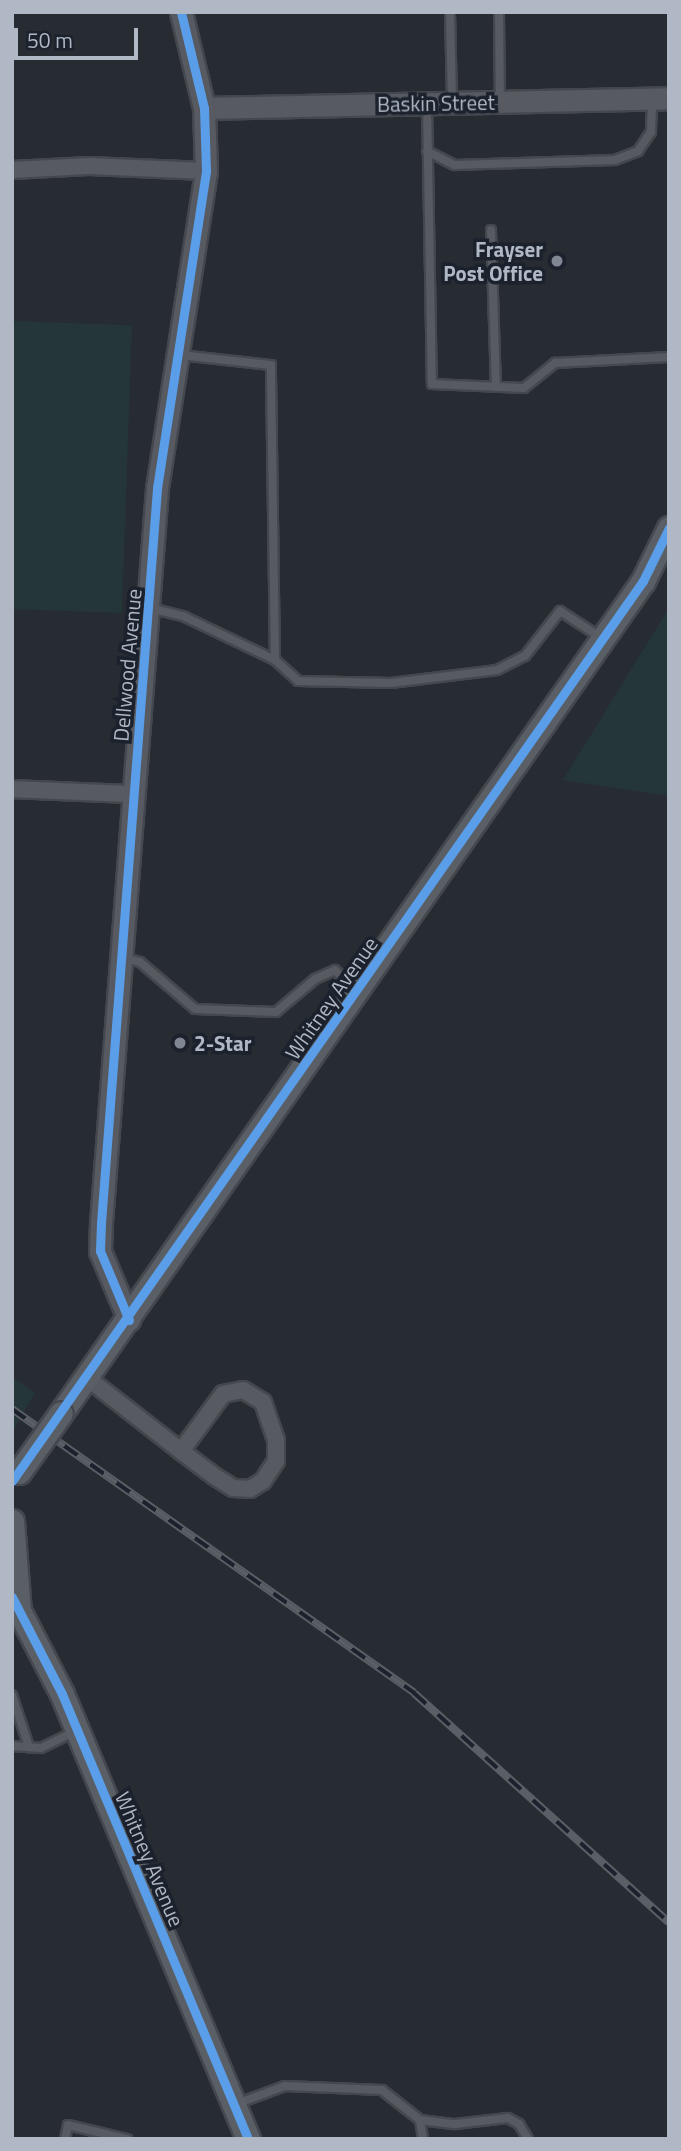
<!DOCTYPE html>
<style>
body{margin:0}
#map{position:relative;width:681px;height:2151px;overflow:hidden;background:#272c33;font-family:"Titillium Web",sans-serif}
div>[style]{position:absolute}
.green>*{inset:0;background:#243638;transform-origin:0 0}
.roads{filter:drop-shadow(2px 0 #44484e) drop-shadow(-2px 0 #44484e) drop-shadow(0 2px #44484e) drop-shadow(0 -2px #44484e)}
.service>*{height:8px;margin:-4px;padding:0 4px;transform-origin:4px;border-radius:4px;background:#575a61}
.minor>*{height:16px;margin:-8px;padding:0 8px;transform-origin:8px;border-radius:8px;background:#575a61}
.tertiary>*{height:21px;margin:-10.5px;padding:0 10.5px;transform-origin:10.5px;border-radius:10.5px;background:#575a61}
.secondary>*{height:23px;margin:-11.5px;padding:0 11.5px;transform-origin:11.5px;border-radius:11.5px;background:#5a5f66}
.rail>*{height:8px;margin-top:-4px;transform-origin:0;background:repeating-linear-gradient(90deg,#1b222d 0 16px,#5a5e65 0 32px);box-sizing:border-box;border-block:2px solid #5a5e65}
.bridges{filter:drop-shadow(2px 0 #44484e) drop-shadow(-2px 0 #44484e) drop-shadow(0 2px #44484e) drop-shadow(0 -2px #44484e)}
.secondary-bridge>*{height:23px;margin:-11.5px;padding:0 11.5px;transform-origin:11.5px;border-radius:11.5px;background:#5a5f66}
.cycleway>*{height:9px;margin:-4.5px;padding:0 4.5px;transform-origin:4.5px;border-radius:4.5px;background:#5a9eea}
.dots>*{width:19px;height:19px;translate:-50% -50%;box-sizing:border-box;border:4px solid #1b222d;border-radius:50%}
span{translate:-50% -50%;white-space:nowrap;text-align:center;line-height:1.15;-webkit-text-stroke:7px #1b222d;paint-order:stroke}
.street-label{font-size:21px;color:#b0b8c5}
.poi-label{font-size:21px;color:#b0b8c5;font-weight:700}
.right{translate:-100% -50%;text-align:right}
.left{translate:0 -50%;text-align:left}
.frame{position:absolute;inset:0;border:14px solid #b0b8c5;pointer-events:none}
.scale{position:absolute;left:14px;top:28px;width:124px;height:32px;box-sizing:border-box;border:4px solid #b0b8c5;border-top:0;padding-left:9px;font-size:21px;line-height:24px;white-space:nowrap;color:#b0b8c5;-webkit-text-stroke:5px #1b222d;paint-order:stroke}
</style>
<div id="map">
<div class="green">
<i style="left:12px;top:321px;width:120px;height:288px;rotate:2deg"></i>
<i style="clip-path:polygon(669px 608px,669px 796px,563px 780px)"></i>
<i style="clip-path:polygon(12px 1377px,35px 1393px,12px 1432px)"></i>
</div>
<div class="roads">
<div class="service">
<i style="left:450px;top:12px;width:88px;rotate:88.7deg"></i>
<i style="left:499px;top:12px;width:90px;rotate:89.4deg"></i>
<i style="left:427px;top:104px;width:280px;rotate:89deg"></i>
<i style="left:432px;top:384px;width:92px;rotate:2.5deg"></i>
<i style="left:524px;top:388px;width:40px;rotate:-39deg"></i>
<i style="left:555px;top:363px;width:114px;rotate:-3deg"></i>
<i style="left:427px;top:151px;width:31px;rotate:27deg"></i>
<i style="left:455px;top:165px;width:160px;rotate:-1.8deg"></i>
<i style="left:615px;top:160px;width:25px;rotate:-21deg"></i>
<i style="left:638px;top:151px;width:23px;rotate:-56deg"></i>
<i style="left:651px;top:132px;width:34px;rotate:-88deg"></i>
<i style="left:491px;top:230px;width:157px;rotate:88.2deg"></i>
<i style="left:150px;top:608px;width:36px;rotate:14deg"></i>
<i style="left:185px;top:617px;width:100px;rotate:25.5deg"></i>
<i style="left:275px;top:660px;width:295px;rotate:-90.8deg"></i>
<i style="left:271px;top:365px;width:92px;rotate:-173.7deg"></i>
<i style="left:275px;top:660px;width:31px;rotate:42deg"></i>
<i style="left:298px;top:681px;width:93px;rotate:1.2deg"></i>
<i style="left:391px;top:683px;width:107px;rotate:-7deg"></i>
<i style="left:497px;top:670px;width:31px;rotate:-27deg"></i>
<i style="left:525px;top:656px;width:57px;rotate:-52.1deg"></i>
<i style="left:560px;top:611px;width:48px;rotate:33deg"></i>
<i style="left:122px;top:957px;width:19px;rotate:16deg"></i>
<i style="left:140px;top:962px;width:72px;rotate:40.5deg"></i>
<i style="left:195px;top:1009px;width:81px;rotate:2.1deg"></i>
<i style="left:276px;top:1012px;width:51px;rotate:-40.2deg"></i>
<i style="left:315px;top:979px;width:22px;rotate:-24deg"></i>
<i style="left:335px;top:970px;width:27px;rotate:45deg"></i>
<i style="left:12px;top:1695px;width:55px;rotate:71.9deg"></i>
<i style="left:12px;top:1746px;width:29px;rotate:4deg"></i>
<i style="left:41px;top:1748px;width:39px;rotate:-26deg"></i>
<i style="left:236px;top:2104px;width:52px;rotate:-20.2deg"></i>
<i style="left:285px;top:2086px;width:97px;rotate:2.4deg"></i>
<i style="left:382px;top:2090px;width:48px;rotate:38.3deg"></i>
<i style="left:420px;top:2120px;width:19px;rotate:81deg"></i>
<i style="left:420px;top:2120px;width:35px;rotate:7deg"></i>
<i style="left:455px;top:2124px;width:53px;rotate:-6.5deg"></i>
<i style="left:508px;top:2118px;width:13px;rotate:29deg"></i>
<i style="left:519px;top:2124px;width:17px;rotate:59deg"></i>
<i style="left:65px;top:2139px;width:14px;rotate:-78deg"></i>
<i style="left:68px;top:2125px;width:61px;rotate:13.3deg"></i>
</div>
<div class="minor">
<i style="left:12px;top:170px;width:77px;rotate:-3deg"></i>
<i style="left:89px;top:166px;width:117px;rotate:2.4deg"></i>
<i style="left:12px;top:789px;width:121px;rotate:2.4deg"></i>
<i style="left:86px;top:1377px;width:109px;rotate:37.9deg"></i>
<i style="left:172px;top:1444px;width:11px;rotate:38deg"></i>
<i style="left:181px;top:1451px;width:41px;rotate:37.1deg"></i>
<i style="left:214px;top:1476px;width:22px;rotate:32deg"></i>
<i style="left:233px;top:1488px;width:17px;rotate:3deg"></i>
<i style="left:250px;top:1489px;width:15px;rotate:-32deg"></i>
<i style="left:263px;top:1481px;width:24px;rotate:-57deg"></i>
<i style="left:276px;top:1461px;width:21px;rotate:-90deg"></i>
<i style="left:276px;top:1440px;width:40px;rotate:-108.9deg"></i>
<i style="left:263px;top:1402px;width:23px;rotate:-149deg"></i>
<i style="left:243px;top:1390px;width:20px;rotate:169deg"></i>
<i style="left:223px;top:1394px;width:71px;rotate:126.4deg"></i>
</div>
<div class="tertiary">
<i style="left:204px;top:108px;width:465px;rotate:-1.2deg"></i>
<i style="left:129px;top:1320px;width:75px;rotate:-112.8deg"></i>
<i style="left:100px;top:1251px;width:28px;rotate:-88deg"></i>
<i style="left:101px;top:1223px;width:737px;rotate:-85.64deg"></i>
<i style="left:157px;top:488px;width:321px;rotate:-81.2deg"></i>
<i style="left:206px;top:171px;width:63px;rotate:-91.8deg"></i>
<i style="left:204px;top:108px;width:99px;rotate:-103.5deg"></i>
</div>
<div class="secondary">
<i style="left:61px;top:1413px;width:1015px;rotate:-55.03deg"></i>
<i style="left:643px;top:581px;width:59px;rotate:-63.9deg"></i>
<i style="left:12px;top:1521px;width:90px;rotate:85.6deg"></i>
<i style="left:12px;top:1597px;width:109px;rotate:62.7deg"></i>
<i style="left:62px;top:1694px;width:482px;rotate:67.3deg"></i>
</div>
</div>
<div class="rail">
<i style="left:12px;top:1409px;width:492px;rotate:35.2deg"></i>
<i style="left:414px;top:1693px;width:343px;rotate:42deg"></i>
</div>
<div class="bridges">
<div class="secondary-bridge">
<i style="left:19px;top:1472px;width:72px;rotate:-54.6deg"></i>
</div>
</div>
<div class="cycleway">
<i style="left:129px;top:1320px;width:75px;rotate:-112.8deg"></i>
<i style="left:100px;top:1251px;width:28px;rotate:-88deg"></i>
<i style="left:101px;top:1223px;width:737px;rotate:-85.64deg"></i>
<i style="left:157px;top:488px;width:321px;rotate:-81.2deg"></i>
<i style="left:206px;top:171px;width:63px;rotate:-91.8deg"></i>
<i style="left:204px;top:108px;width:99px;rotate:-103.5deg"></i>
<i style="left:12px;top:1481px;width:1099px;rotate:-54.97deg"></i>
<i style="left:643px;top:581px;width:59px;rotate:-63.9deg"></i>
<i style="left:12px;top:1597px;width:109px;rotate:62.7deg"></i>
<i style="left:62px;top:1694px;width:482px;rotate:67.3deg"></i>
</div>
<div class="dots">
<i style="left:557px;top:261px;background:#808792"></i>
<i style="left:180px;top:1043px;background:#808792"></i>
</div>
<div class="street-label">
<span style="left:436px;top:103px;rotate:-1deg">Baskin Street</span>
<span style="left:127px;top:665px;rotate:-85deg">Dellwood Avenue</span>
<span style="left:331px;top:998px;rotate:-55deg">Whitney Avenue</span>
<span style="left:150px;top:1859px;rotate:67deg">Whitney Avenue</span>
</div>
<div class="poi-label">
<span class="right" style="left:543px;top:261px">Frayser<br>Post Office</span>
<span class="left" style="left:194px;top:1043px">2-Star</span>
</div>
<div class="frame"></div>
<div class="scale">50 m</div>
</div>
